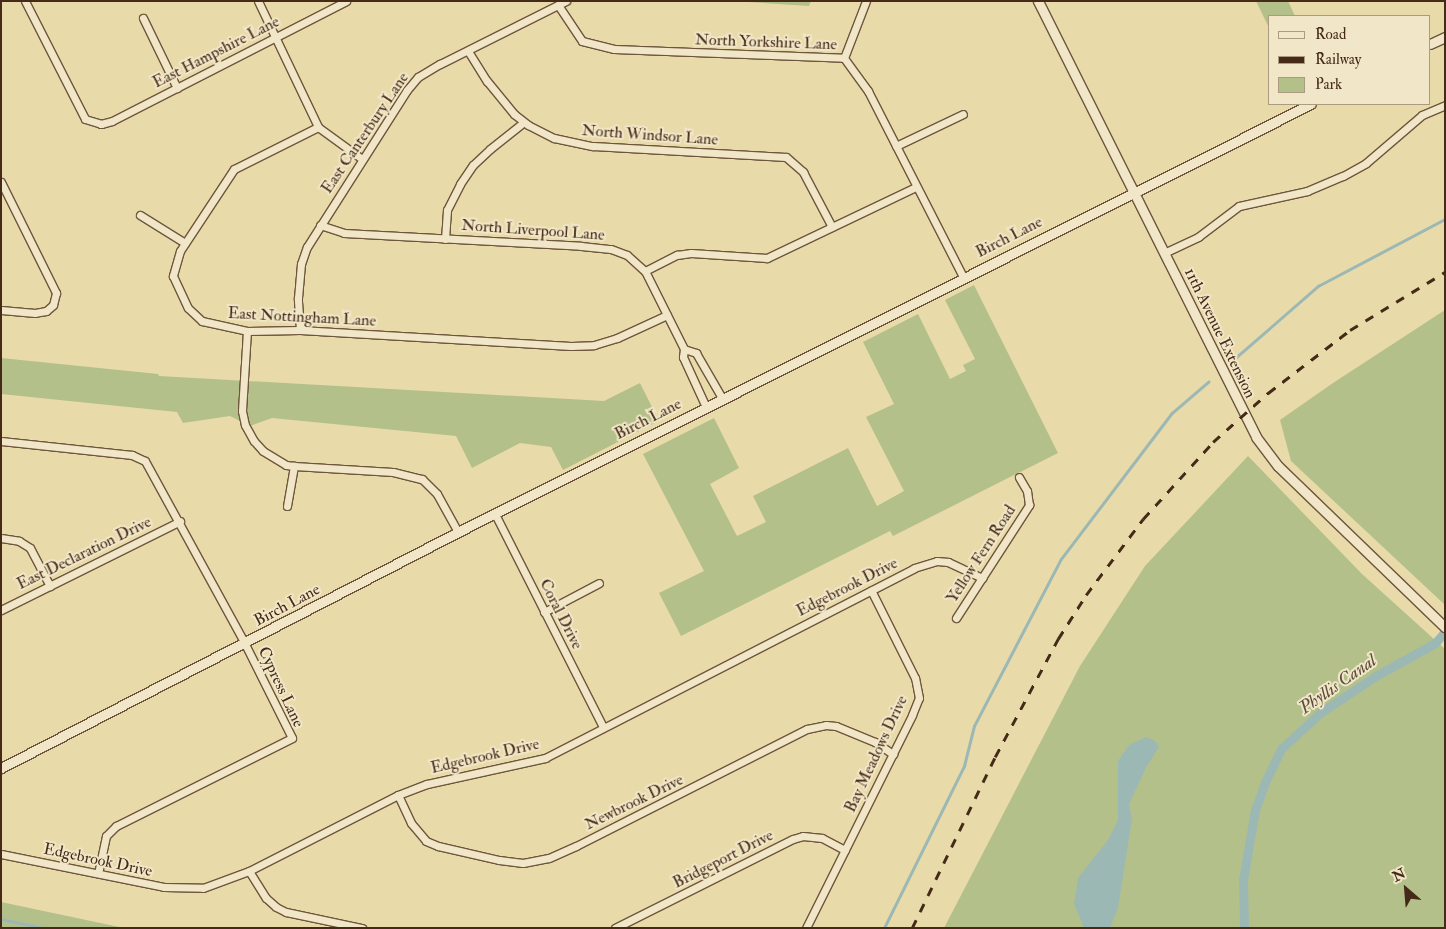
<!DOCTYPE html>
<style>
body{margin:0}
#map{position:relative;width:1446px;height:929px;overflow:hidden;background:#e9daaa;font-family:"IM FELL Double Pica",serif}
div>[style]{position:absolute}
.green>*{inset:0;background:#b4c08a}
.water>*{inset:0;background:#9cb8b4}
.stream>*{height:2.5px;margin:-1.25px;padding:0 1.25px;transform-origin:1.25px;border-radius:1.25px;background:#9cb8b4}
.canal>*{height:9px;margin:-4.5px;padding:0 4.5px;transform-origin:4.5px;border-radius:4.5px;background:#9cb8b4}
.roads{filter:drop-shadow(1px 0 #6e563c) drop-shadow(-1px 0 #6e563c) drop-shadow(0 1px #6e563c) drop-shadow(0 -1px #6e563c)}
.minor>*{height:7px;margin:-3.5px;padding:0 3.5px;transform-origin:3.5px;border-radius:3.5px;background:#f1e7c8}
.tertiary>*{height:9px;margin:-4.5px;padding:0 4.5px;transform-origin:4.5px;border-radius:4.5px;background:#f1e7c8}
.rail>*{height:2.5px;margin-top:-1.25px;transform-origin:0;background:repeating-linear-gradient(90deg,#452a17 0 9px,transparent 0 18px)}
span{translate:-50% -50%;white-space:nowrap;text-align:center;line-height:1.15;-webkit-text-stroke:4px #f1e7c8;paint-order:stroke}
.street-label{font-size:16px;color:#452a17}
.water-label{font-size:18px;color:#5b4e3e;font-style:italic}
.frame{position:absolute;inset:0;border:2px solid #452a17;pointer-events:none}
.legend{position:absolute;left:1268px;top:15px;width:162px;height:90px;box-sizing:border-box;background:#f1e7c8;border:1px solid #ac9b81;margin:0;padding:6px 9px;list-style:none;font-size:15px;color:#452a17}
.legend li{display:flex;align-items:center;gap:10px;height:25px}
.legend b{width:25px;border:1px solid #ac9b81}
.north{position:absolute;left:1381px;top:864px;width:50px;height:50px;-webkit-text-stroke:4px #f1e7c8;paint-order:stroke;rotate:333deg;font-size:14px;font-weight:700;line-height:20px;text-align:center;color:#452a17}
.north::after{content:'';display:block;margin:auto;width:18px;height:22px;background:#452a17;clip-path:polygon(50% 0,100% 100%,50% 72%,0 100%)}
</style>
<div id="map">
<div class="green">
<i style="clip-path:polygon(733px 1px,811px 1px,809px 6px)"></i>
<i style="clip-path:polygon(1256px 1px,1288px 1px,1295px 16px,1270px 16px,1270px 30px)"></i>
<i style="clip-path:polygon(974px 285px,1058px 453px,893px 536px,890px 531px,681px 636px,659px 593px,704px 571px,643px 454px,714px 418px,739px 468px,710px 484px,737px 536px,766px 522px,753px 496px,848px 448px,877px 506px,904px 491px,866px 417px,894px 404px,863px 342px,918px 314px,950px 379px,966px 371px,963px 365px,975px 359px,945px 300px)"></i>
<i style="clip-path:polygon(1445px 310px,1445px 605px,1291px 461px,1280px 420px,1333px 383px)"></i>
<i style="clip-path:polygon(1px 358px,158px 374px,159px 376px,604px 401px,640px 383px,659px 421px,563px 470px,551px 447px,520px 443px,472px 468px,456px 436px,272px 418px,250px 426px,230px 416px,183px 423px,177px 412px,1px 394px)"></i>
<i style="clip-path:polygon(1248px 456px,1362px 574px,1445px 649px,1445px 928px,944px 928px,1080px 666px,1145px 566px)"></i>
<i style="clip-path:polygon(1px 902px,124px 928px,1px 928px)"></i>
</div>
<div class="water">
<i style="clip-path:polygon(1146px 737px,1155px 741px,1159px 747px,1147px 766px,1129px 804px,1132px 819px,1118px 908px,1110px 928px,1084px 928px,1074px 904px,1078px 878px,1108px 840px,1118px 820px,1118px 761px,1129px 745px)"></i>
</div>
<div class="stream">
<i style="left:1233px;top:360px;width:113px;rotate:-41deg"></i>
<i style="left:1318px;top:286px;width:144px;rotate:-27.8deg"></i>
<i style="left:1px;top:919px;width:44px;rotate:11.8deg"></i>
<i style="left:884px;top:928px;width:181px;rotate:-63.7deg"></i>
<i style="left:964px;top:766px;width:41px;rotate:-76deg"></i>
<i style="left:974px;top:726px;width:188px;rotate:-62.5deg"></i>
<i style="left:1061px;top:559px;width:183px;rotate:-52.8deg"></i>
<i style="left:1172px;top:413px;width:48px;rotate:-40.7deg"></i>
</div>
<div class="canal">
<i style="left:1244px;top:928px;width:48px;rotate:-91.2deg"></i>
<i style="left:1243px;top:880px;width:71px;rotate:-80.3deg"></i>
<i style="left:1255px;top:810px;width:30px;rotate:-70deg"></i>
<i style="left:1265px;top:782px;width:37px;rotate:-64deg"></i>
<i style="left:1281px;top:749px;width:53px;rotate:-42.7deg"></i>
<i style="left:1320px;top:713px;width:65px;rotate:-33.7deg"></i>
<i style="left:1374px;top:677px;width:70px;rotate:-29.1deg"></i>
<i style="left:1435px;top:643px;width:15px;rotate:-48deg"></i>
</div>
<div class="roads">
<div class="minor">
<i style="left:25px;top:1px;width:132px;rotate:63deg"></i>
<i style="left:85px;top:119px;width:17px;rotate:17deg"></i>
<i style="left:101px;top:124px;width:11px;rotate:-15deg"></i>
<i style="left:112px;top:121px;width:263px;rotate:-27.1deg"></i>
<i style="left:258px;top:1px;width:140px;rotate:64.5deg"></i>
<i style="left:318px;top:127px;width:54px;rotate:36deg"></i>
<i style="left:558px;top:5px;width:43px;rotate:56.3deg"></i>
<i style="left:582px;top:41px;width:33px;rotate:14deg"></i>
<i style="left:614px;top:49px;width:230px;rotate:2.2deg"></i>
<i style="left:844px;top:58px;width:41px;rotate:54deg"></i>
<i style="left:868px;top:91px;width:209px;rotate:62.9deg"></i>
<i style="left:143px;top:18px;width:78px;rotate:64.1deg"></i>
<i style="left:468px;top:51px;width:36px;rotate:58deg"></i>
<i style="left:487px;top:81px;width:43px;rotate:50.7deg"></i>
<i style="left:514px;top:114px;width:18px;rotate:38deg"></i>
<i style="left:528px;top:125px;width:29px;rotate:27deg"></i>
<i style="left:554px;top:138px;width:40px;rotate:12deg"></i>
<i style="left:593px;top:146px;width:193px;rotate:3.3deg"></i>
<i style="left:786px;top:157px;width:23px;rotate:41deg"></i>
<i style="left:803px;top:172px;width:62px;rotate:62.2deg"></i>
<i style="left:844px;top:58px;width:61px;rotate:-68.9deg"></i>
<i style="left:318px;top:127px;width:94px;rotate:153.4deg"></i>
<i style="left:234px;top:169px;width:98px;rotate:123.4deg"></i>
<i style="left:180px;top:251px;width:26px;rotate:106deg"></i>
<i style="left:173px;top:276px;width:35px;rotate:65deg"></i>
<i style="left:188px;top:308px;width:19px;rotate:43deg"></i>
<i style="left:202px;top:321px;width:46px;rotate:12.5deg"></i>
<i style="left:247px;top:331px;width:53px;rotate:-1.1deg"></i>
<i style="left:300px;top:330px;width:271px;rotate:3.4deg"></i>
<i style="left:571px;top:346px;width:23px;rotate:-2deg"></i>
<i style="left:594px;top:345px;width:24px;rotate:-17deg"></i>
<i style="left:617px;top:338px;width:55px;rotate:-24.7deg"></i>
<i style="left:896px;top:146px;width:74px;rotate:-25.5deg"></i>
<i style="left:1px;top:182px;width:124px;rotate:63.6deg"></i>
<i style="left:56px;top:293px;width:12px;rotate:104deg"></i>
<i style="left:53px;top:305px;width:9px;rotate:139deg"></i>
<i style="left:46px;top:311px;width:11px;rotate:170deg"></i>
<i style="left:35px;top:313px;width:34px;rotate:-175deg"></i>
<i style="left:140px;top:215px;width:53px;rotate:31.9deg"></i>
<i style="left:320px;top:225px;width:25px;rotate:18deg"></i>
<i style="left:344px;top:233px;width:237px;rotate:3.1deg"></i>
<i style="left:581px;top:246px;width:30px;rotate:6deg"></i>
<i style="left:611px;top:249px;width:17px;rotate:21deg"></i>
<i style="left:627px;top:255px;width:24px;rotate:42deg"></i>
<i style="left:645px;top:271px;width:87px;rotate:63.4deg"></i>
<i style="left:684px;top:349px;width:8px;rotate:97deg"></i>
<i style="left:683px;top:357px;width:55px;rotate:65.3deg"></i>
<i style="left:445px;top:239px;width:29px;rotate:-86deg"></i>
<i style="left:447px;top:210px;width:29px;rotate:-63deg"></i>
<i style="left:460px;top:184px;width:23px;rotate:-56deg"></i>
<i style="left:473px;top:165px;width:23px;rotate:-43deg"></i>
<i style="left:490px;top:149px;width:43px;rotate:-38.5deg"></i>
<i style="left:1164px;top:253px;width:38px;rotate:-25deg"></i>
<i style="left:1198px;top:237px;width:51px;rotate:-37.1deg"></i>
<i style="left:1239px;top:206px;width:70px;rotate:-12.4deg"></i>
<i style="left:1307px;top:191px;width:39px;rotate:-23deg"></i>
<i style="left:1343px;top:176px;width:26px;rotate:-29deg"></i>
<i style="left:1366px;top:163px;width:74px;rotate:-40.6deg"></i>
<i style="left:1422px;top:115px;width:25px;rotate:-23deg"></i>
<i style="left:645px;top:271px;width:36px;rotate:-27deg"></i>
<i style="left:677px;top:255px;width:14px;rotate:-8deg"></i>
<i style="left:691px;top:253px;width:76px;rotate:3.8deg"></i>
<i style="left:767px;top:258px;width:165px;rotate:-25.5deg"></i>
<i style="left:300px;top:330px;width:32px;rotate:-94deg"></i>
<i style="left:298px;top:298px;width:34px;rotate:-85deg"></i>
<i style="left:301px;top:264px;width:18px;rotate:-71deg"></i>
<i style="left:307px;top:247px;width:186px;rotate:-57.5deg"></i>
<i style="left:407px;top:90px;width:17px;rotate:-50deg"></i>
<i style="left:418px;top:77px;width:26px;rotate:-31deg"></i>
<i style="left:440px;top:64px;width:141px;rotate:-26.6deg"></i>
<i style="left:247px;top:331px;width:80px;rotate:93.6deg"></i>
<i style="left:242px;top:411px;width:14px;rotate:78deg"></i>
<i style="left:245px;top:425px;width:18px;rotate:61deg"></i>
<i style="left:254px;top:441px;width:13px;rotate:48deg"></i>
<i style="left:263px;top:451px;width:27px;rotate:31deg"></i>
<i style="left:286px;top:465px;width:8px;rotate:7deg"></i>
<i style="left:294px;top:466px;width:99px;rotate:3.5deg"></i>
<i style="left:393px;top:472px;width:30px;rotate:14deg"></i>
<i style="left:422px;top:479px;width:21px;rotate:45deg"></i>
<i style="left:437px;top:494px;width:43px;rotate:61.1deg"></i>
<i style="left:684px;top:349px;width:13px;rotate:18deg"></i>
<i style="left:696px;top:353px;width:52px;rotate:60deg"></i>
<i style="left:1px;top:441px;width:132px;rotate:6.1deg"></i>
<i style="left:132px;top:455px;width:14px;rotate:25deg"></i>
<i style="left:145px;top:461px;width:209px;rotate:61.3deg"></i>
<i style="left:245px;top:644px;width:105px;rotate:63.4deg"></i>
<i style="left:292px;top:738px;width:197px;rotate:153.4deg"></i>
<i style="left:116px;top:826px;width:14px;rotate:135deg"></i>
<i style="left:106px;top:836px;width:38px;rotate:102deg"></i>
<i style="left:287px;top:506px;width:41px;rotate:-80.1deg"></i>
<i style="left:495px;top:514px;width:239px;rotate:63.1deg"></i>
<i style="left:1px;top:538px;width:18px;rotate:9deg"></i>
<i style="left:19px;top:541px;width:13px;rotate:32deg"></i>
<i style="left:30px;top:548px;width:43px;rotate:62.2deg"></i>
<i style="left:1px;top:610px;width:200px;rotate:-26.4deg"></i>
<i style="left:544px;top:612px;width:62px;rotate:-27.8deg"></i>
<i style="left:956px;top:618px;width:135px;rotate:-57.1deg"></i>
<i style="left:1029px;top:505px;width:14px;rotate:-98deg"></i>
<i style="left:1027px;top:491px;width:16px;rotate:-120deg"></i>
<i style="left:398px;top:795px;width:31px;rotate:65deg"></i>
<i style="left:411px;top:823px;width:23px;rotate:50deg"></i>
<i style="left:426px;top:841px;width:13px;rotate:23deg"></i>
<i style="left:438px;top:846px;width:63px;rotate:12.9deg"></i>
<i style="left:499px;top:860px;width:24px;rotate:7deg"></i>
<i style="left:523px;top:863px;width:26px;rotate:-11deg"></i>
<i style="left:549px;top:858px;width:30px;rotate:-24deg"></i>
<i style="left:576px;top:846px;width:259px;rotate:-26.9deg"></i>
<i style="left:807px;top:729px;width:19px;rotate:-12deg"></i>
<i style="left:826px;top:725px;width:10px;rotate:6deg"></i>
<i style="left:836px;top:726px;width:42px;rotate:22.3deg"></i>
<i style="left:875px;top:742px;width:22px;rotate:34deg"></i>
<i style="left:1px;top:854px;width:166px;rotate:11.4deg"></i>
<i style="left:164px;top:887px;width:39px;rotate:1deg"></i>
<i style="left:203px;top:888px;width:49px;rotate:-20.3deg"></i>
<i style="left:249px;top:871px;width:167px;rotate:-27deg"></i>
<i style="left:398px;top:795px;width:31px;rotate:-21deg"></i>
<i style="left:427px;top:784px;width:121px;rotate:-12.4deg"></i>
<i style="left:545px;top:758px;width:415px;rotate:-27.2deg"></i>
<i style="left:914px;top:568px;width:24px;rotate:-17deg"></i>
<i style="left:937px;top:561px;width:11px;rotate:5deg"></i>
<i style="left:948px;top:562px;width:38px;rotate:25deg"></i>
<i style="left:249px;top:871px;width:32px;rotate:58deg"></i>
<i style="left:266px;top:898px;width:13px;rotate:42deg"></i>
<i style="left:276px;top:907px;width:11px;rotate:27deg"></i>
<i style="left:286px;top:912px;width:78px;rotate:11.9deg"></i>
<i style="left:615px;top:928px;width:199px;rotate:-26.6deg"></i>
<i style="left:793px;top:839px;width:10px;rotate:-17deg"></i>
<i style="left:803px;top:836px;width:19px;rotate:6deg"></i>
<i style="left:822px;top:838px;width:26px;rotate:28deg"></i>
<i style="left:806px;top:928px;width:238px;rotate:-63.5deg"></i>
<i style="left:912px;top:715px;width:18px;rotate:-68deg"></i>
<i style="left:919px;top:698px;width:20px;rotate:-101deg"></i>
<i style="left:915px;top:678px;width:98px;rotate:-116.6deg"></i>
</div>
<div class="tertiary">
<i style="left:1038px;top:1px;width:487px;rotate:63.4deg"></i>
<i style="left:1256px;top:437px;width:36px;rotate:53deg"></i>
<i style="left:1278px;top:466px;width:232px;rotate:44deg"></i>
<i style="left:1430px;top:44px;width:17px;rotate:-25deg"></i>
<i style="left:1px;top:768px;width:514px;rotate:-27.31deg"></i>
<i style="left:458px;top:532px;width:954px;rotate:-26.65deg"></i>
</div>
</div>
<div class="rail">
<i style="left:912px;top:928px;width:190px;rotate:-64.1deg"></i>
<i style="left:995px;top:757px;width:134px;rotate:-61.9deg"></i>
<i style="left:1058px;top:639px;width:52px;rotate:-57.5deg"></i>
<i style="left:1086px;top:595px;width:95px;rotate:-53.1deg"></i>
<i style="left:1143px;top:519px;width:104px;rotate:-47.7deg"></i>
<i style="left:1213px;top:442px;width:74px;rotate:-41.7deg"></i>
<i style="left:1268px;top:393px;width:103px;rotate:-37.5deg"></i>
<i style="left:1350px;top:330px;width:111px;rotate:-31.4deg"></i>
</div>
<div class="street-label">
<span style="left:766px;top:42px;rotate:2deg">North Yorkshire Lane</span>
<span style="left:216px;top:52px;rotate:-27deg">East Hampshire Lane</span>
<span style="left:365px;top:133px;rotate:-56deg">East Canterbury Lane</span>
<span style="left:650px;top:135px;rotate:4deg">North Windsor Lane</span>
<span style="left:533px;top:230px;rotate:4deg">North Liverpool Lane</span>
<span style="left:1009px;top:237px;rotate:-27deg">Birch Lane</span>
<span style="left:302px;top:317px;rotate:3deg">East Nottingham Lane</span>
<span style="left:1220px;top:333px;rotate:64deg">11th Avenue Extension</span>
<span style="left:648px;top:419px;rotate:-27deg">Birch Lane</span>
<span style="left:84px;top:553px;rotate:-26deg">East Declaration Drive</span>
<span style="left:981px;top:554px;rotate:-57deg">Yellow Fern Road</span>
<span style="left:847px;top:587px;rotate:-27deg">Edgebrook Drive</span>
<span style="left:287px;top:605px;rotate:-28deg">Birch Lane</span>
<span style="left:561px;top:614px;rotate:63deg">Coral Drive</span>
<span style="left:281px;top:687px;rotate:65deg">Cypress Lane</span>
<span style="left:876px;top:754px;rotate:-65deg">Bay Meadows Drive</span>
<span style="left:485px;top:756px;rotate:-13deg">Edgebrook Drive</span>
<span style="left:634px;top:802px;rotate:-26deg">Newbrook Drive</span>
<span style="left:723px;top:859px;rotate:-27deg">Bridgeport Drive</span>
<span style="left:98px;top:860px;rotate:12deg">Edgebrook Drive</span>
</div>
<div class="water-label">
<span style="left:1338px;top:685px;rotate:-35deg">Phyllis Canal</span>
</div>
<div class="frame"></div>
<ul class="legend">
<li><b style="height:6px;background:#f1e7c8"></b>Road</li>
<li><b style="height:6px;background:#452a17"></b>Railway</li>
<li><b style="height:14px;background:#b4c08a"></b>Park</li>
</ul>
<div class="north">N</div>
</div>
